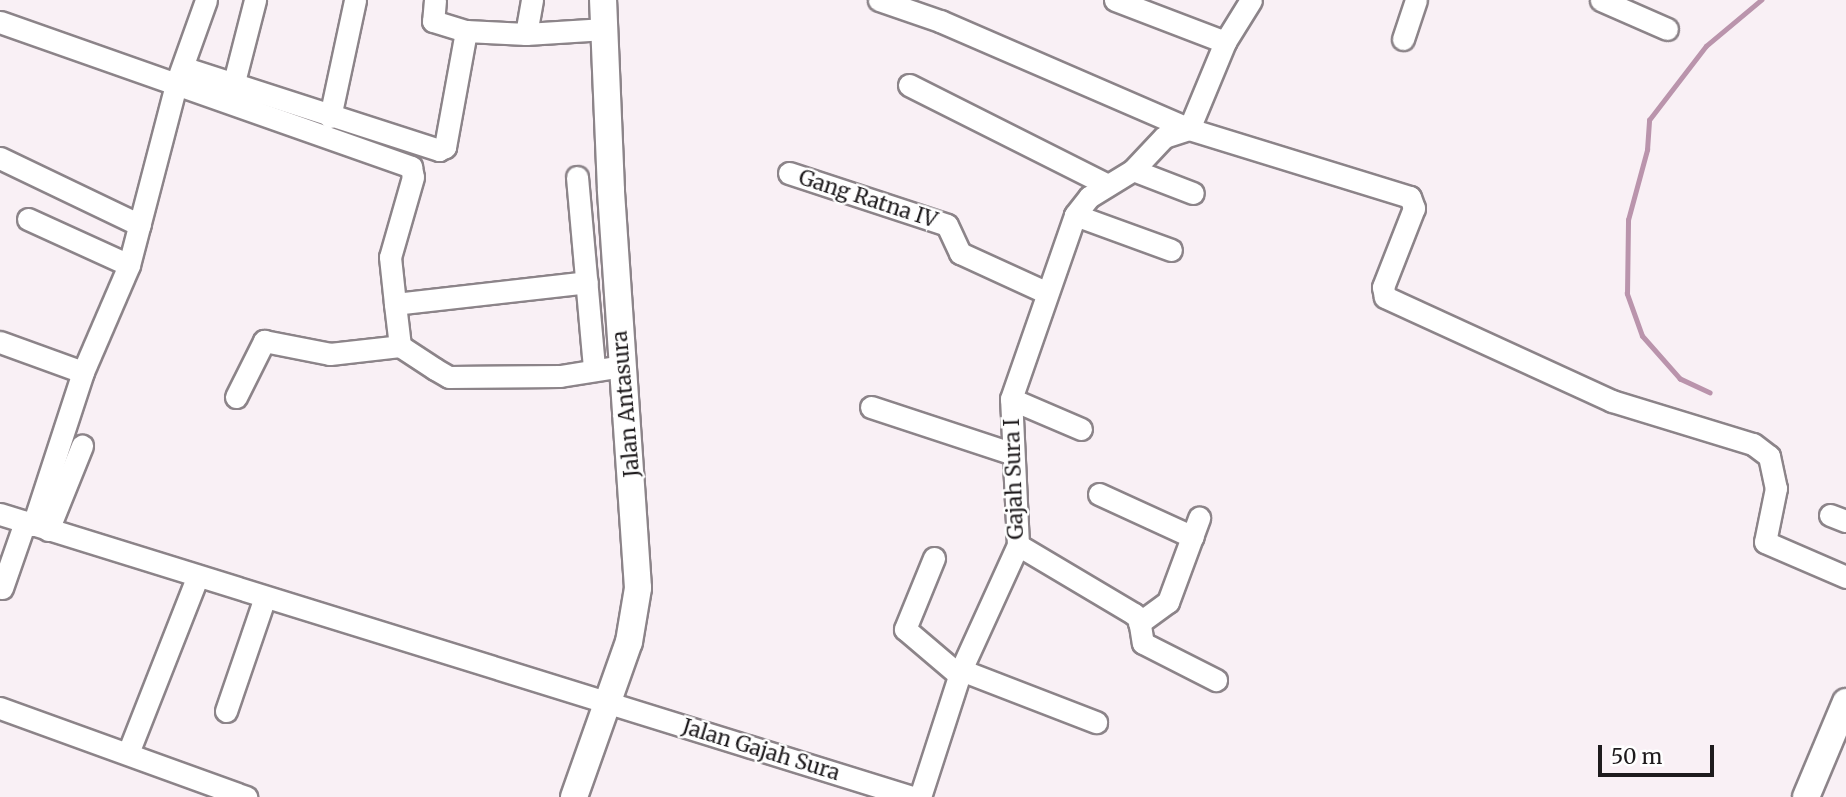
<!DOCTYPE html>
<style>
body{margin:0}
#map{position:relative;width:1846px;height:797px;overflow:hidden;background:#f9f0f5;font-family:Merriweather,serif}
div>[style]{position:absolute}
.stream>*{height:4.5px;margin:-2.25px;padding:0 2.25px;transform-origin:2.25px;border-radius:2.25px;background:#ba94ac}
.roads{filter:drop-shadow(2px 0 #8c8489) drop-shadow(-2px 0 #8c8489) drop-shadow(0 2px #8c8489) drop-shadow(0 -2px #8c8489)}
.minor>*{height:21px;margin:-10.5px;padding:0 10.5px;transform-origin:10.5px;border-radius:10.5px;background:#fff}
.major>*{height:26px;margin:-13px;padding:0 13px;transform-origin:13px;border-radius:13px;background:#fff}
span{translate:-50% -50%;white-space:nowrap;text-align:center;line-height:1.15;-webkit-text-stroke:5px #fff;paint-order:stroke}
.street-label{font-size:21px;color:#1e1b1d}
.scale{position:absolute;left:1598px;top:745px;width:116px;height:32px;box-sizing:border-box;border:4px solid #1e1b1d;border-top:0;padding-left:9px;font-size:21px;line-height:24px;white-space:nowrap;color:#1e1b1d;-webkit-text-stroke:5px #fff;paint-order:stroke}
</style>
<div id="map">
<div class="stream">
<i style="left:1710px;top:393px;width:33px;rotate:-155deg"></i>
<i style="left:1680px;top:379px;width:57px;rotate:-131.5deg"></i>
<i style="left:1642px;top:336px;width:45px;rotate:-109.7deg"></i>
<i style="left:1627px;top:294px;width:74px;rotate:-89.2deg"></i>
<i style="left:1628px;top:220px;width:73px;rotate:-74.8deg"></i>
<i style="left:1647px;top:150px;width:30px;rotate:-86deg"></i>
<i style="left:1649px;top:120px;width:93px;rotate:-52.4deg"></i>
<i style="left:1706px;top:46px;width:72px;rotate:-39.9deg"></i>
</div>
<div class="roads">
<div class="minor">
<i style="left:435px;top:0;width:21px;rotate:95deg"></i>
<i style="left:433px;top:21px;width:34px;rotate:17deg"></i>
<i style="left:879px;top:0;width:65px;rotate:19deg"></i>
<i style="left:940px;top:21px;width:271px;rotate:23.4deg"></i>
<i style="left:1189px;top:129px;width:231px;rotate:17.1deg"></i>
<i style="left:1410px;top:197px;width:12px;rotate:70deg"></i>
<i style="left:1414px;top:208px;width:85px;rotate:111.4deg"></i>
<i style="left:1383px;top:287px;width:10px;rotate:79deg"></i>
<i style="left:1385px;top:297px;width:250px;rotate:24.6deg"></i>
<i style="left:1612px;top:401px;width:147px;rotate:17deg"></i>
<i style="left:1753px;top:444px;width:20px;rotate:37deg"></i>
<i style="left:1769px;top:456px;width:33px;rotate:78deg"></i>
<i style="left:1776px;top:488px;width:55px;rotate:101.5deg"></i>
<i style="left:1765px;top:542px;width:88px;rotate:23.4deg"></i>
<i style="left:1115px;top:0;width:118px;rotate:20.9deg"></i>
<i style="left:1601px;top:0;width:72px;rotate:23.7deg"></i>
<i style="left:0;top:22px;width:436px;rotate:19.4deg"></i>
<i style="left:411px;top:167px;width:10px;rotate:79deg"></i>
<i style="left:413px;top:177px;width:83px;rotate:106deg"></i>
<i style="left:390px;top:257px;width:47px;rotate:83.9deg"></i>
<i style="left:395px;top:304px;width:42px;rotate:83.2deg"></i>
<i style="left:400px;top:346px;width:42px;rotate:33.3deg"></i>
<i style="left:435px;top:369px;width:16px;rotate:30deg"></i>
<i style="left:449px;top:377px;width:111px;rotate:-0.5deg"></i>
<i style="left:560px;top:376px;width:64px;rotate:-9deg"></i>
<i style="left:526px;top:34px;width:35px;rotate:-80deg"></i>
<i style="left:1403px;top:39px;width:41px;rotate:-71.6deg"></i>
<i style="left:185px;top:68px;width:267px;rotate:17.9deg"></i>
<i style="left:439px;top:150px;width:7px;rotate:-27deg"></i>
<i style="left:445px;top:147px;width:118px;rotate:-79.7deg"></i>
<i style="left:466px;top:31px;width:60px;rotate:2.9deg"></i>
<i style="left:526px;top:34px;width:79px;rotate:-3.6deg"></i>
<i style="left:234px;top:82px;width:85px;rotate:-75.6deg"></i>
<i style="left:909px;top:85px;width:220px;rotate:26.7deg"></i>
<i style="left:330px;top:117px;width:120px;rotate:-77.9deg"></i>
<i style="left:1189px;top:129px;width:94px;rotate:-67.5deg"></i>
<i style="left:1225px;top:42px;width:49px;rotate:-58.2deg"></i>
<i style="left:0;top:158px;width:155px;rotate:25.6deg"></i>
<i style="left:1133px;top:170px;width:64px;rotate:21deg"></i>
<i style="left:789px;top:173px;width:166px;rotate:18.2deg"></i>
<i style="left:947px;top:225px;width:31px;rotate:65deg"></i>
<i style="left:960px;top:253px;width:94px;rotate:24.6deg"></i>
<i style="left:577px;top:177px;width:193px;rotate:84.9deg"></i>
<i style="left:1075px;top:215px;width:102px;rotate:20deg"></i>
<i style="left:28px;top:219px;width:111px;rotate:24.5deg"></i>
<i style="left:395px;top:304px;width:193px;rotate:-6.5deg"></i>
<i style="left:0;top:342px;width:88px;rotate:19.9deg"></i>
<i style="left:236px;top:397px;width:63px;rotate:-63.4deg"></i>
<i style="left:264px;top:341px;width:67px;rotate:11.1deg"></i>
<i style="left:330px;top:354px;width:70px;rotate:-6.5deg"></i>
<i style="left:1011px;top:399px;width:76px;rotate:23.2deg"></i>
<i style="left:871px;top:407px;width:147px;rotate:18.2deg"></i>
<i style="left:1099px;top:494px;width:103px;rotate:24.6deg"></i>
<i style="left:0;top:514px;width:955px;rotate:17.24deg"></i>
<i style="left:1830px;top:515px;width:17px;rotate:21deg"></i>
<i style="left:33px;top:525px;width:161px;rotate:-71.9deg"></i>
<i style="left:83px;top:372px;width:116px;rotate:-66.7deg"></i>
<i style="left:129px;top:265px;width:187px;rotate:-75.4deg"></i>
<i style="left:176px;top:84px;width:89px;rotate:-70.3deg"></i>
<i style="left:48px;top:530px;width:91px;rotate:-68deg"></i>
<i style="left:1018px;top:545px;width:135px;rotate:30.7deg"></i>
<i style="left:1134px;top:614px;width:7px;rotate:45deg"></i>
<i style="left:1139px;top:619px;width:24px;rotate:81deg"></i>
<i style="left:1143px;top:643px;width:82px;rotate:26.9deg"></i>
<i style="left:934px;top:558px;width:77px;rotate:112.2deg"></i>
<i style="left:905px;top:629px;width:71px;rotate:40.4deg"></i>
<i style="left:2px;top:588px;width:70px;rotate:-70.8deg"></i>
<i style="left:1139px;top:623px;width:36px;rotate:-36deg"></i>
<i style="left:1168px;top:602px;width:90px;rotate:-69.7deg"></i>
<i style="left:961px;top:670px;width:145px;rotate:21.1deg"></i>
<i style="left:0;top:708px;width:262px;rotate:19.9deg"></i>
<i style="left:226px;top:711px;width:120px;rotate:-71.1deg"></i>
<i style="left:128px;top:753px;width:188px;rotate:-68.5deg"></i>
<i style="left:920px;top:797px;width:133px;rotate:-72.1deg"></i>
<i style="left:961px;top:670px;width:137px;rotate:-65.5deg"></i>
<i style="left:1018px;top:545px;width:146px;rotate:-92.7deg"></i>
<i style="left:1011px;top:399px;width:195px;rotate:-70.8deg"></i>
<i style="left:1075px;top:215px;width:23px;rotate:-52deg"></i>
<i style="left:1089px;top:197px;width:52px;rotate:-31.5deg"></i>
<i style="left:1133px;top:170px;width:45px;rotate:-46.8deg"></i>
<i style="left:1164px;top:137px;width:26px;rotate:-18deg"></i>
</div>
<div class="major">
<i style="left:574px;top:797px;width:164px;rotate:-70.5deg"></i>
<i style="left:629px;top:642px;width:55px;rotate:-80.5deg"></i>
<i style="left:638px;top:588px;width:399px;rotate:-93.9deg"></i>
<i style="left:611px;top:190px;width:190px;rotate:-92.4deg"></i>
<i style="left:1806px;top:797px;width:103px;rotate:-67.2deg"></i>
</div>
</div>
<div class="street-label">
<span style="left:868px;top:199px;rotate:18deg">Gang Ratna IV</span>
<span style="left:626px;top:404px;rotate:-95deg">Jalan Antasura</span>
<span style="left:1014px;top:479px;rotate:-92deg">Gajah Sura I</span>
<span style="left:761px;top:750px;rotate:17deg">Jalan Gajah Sura</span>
</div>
<div class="scale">50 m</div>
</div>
